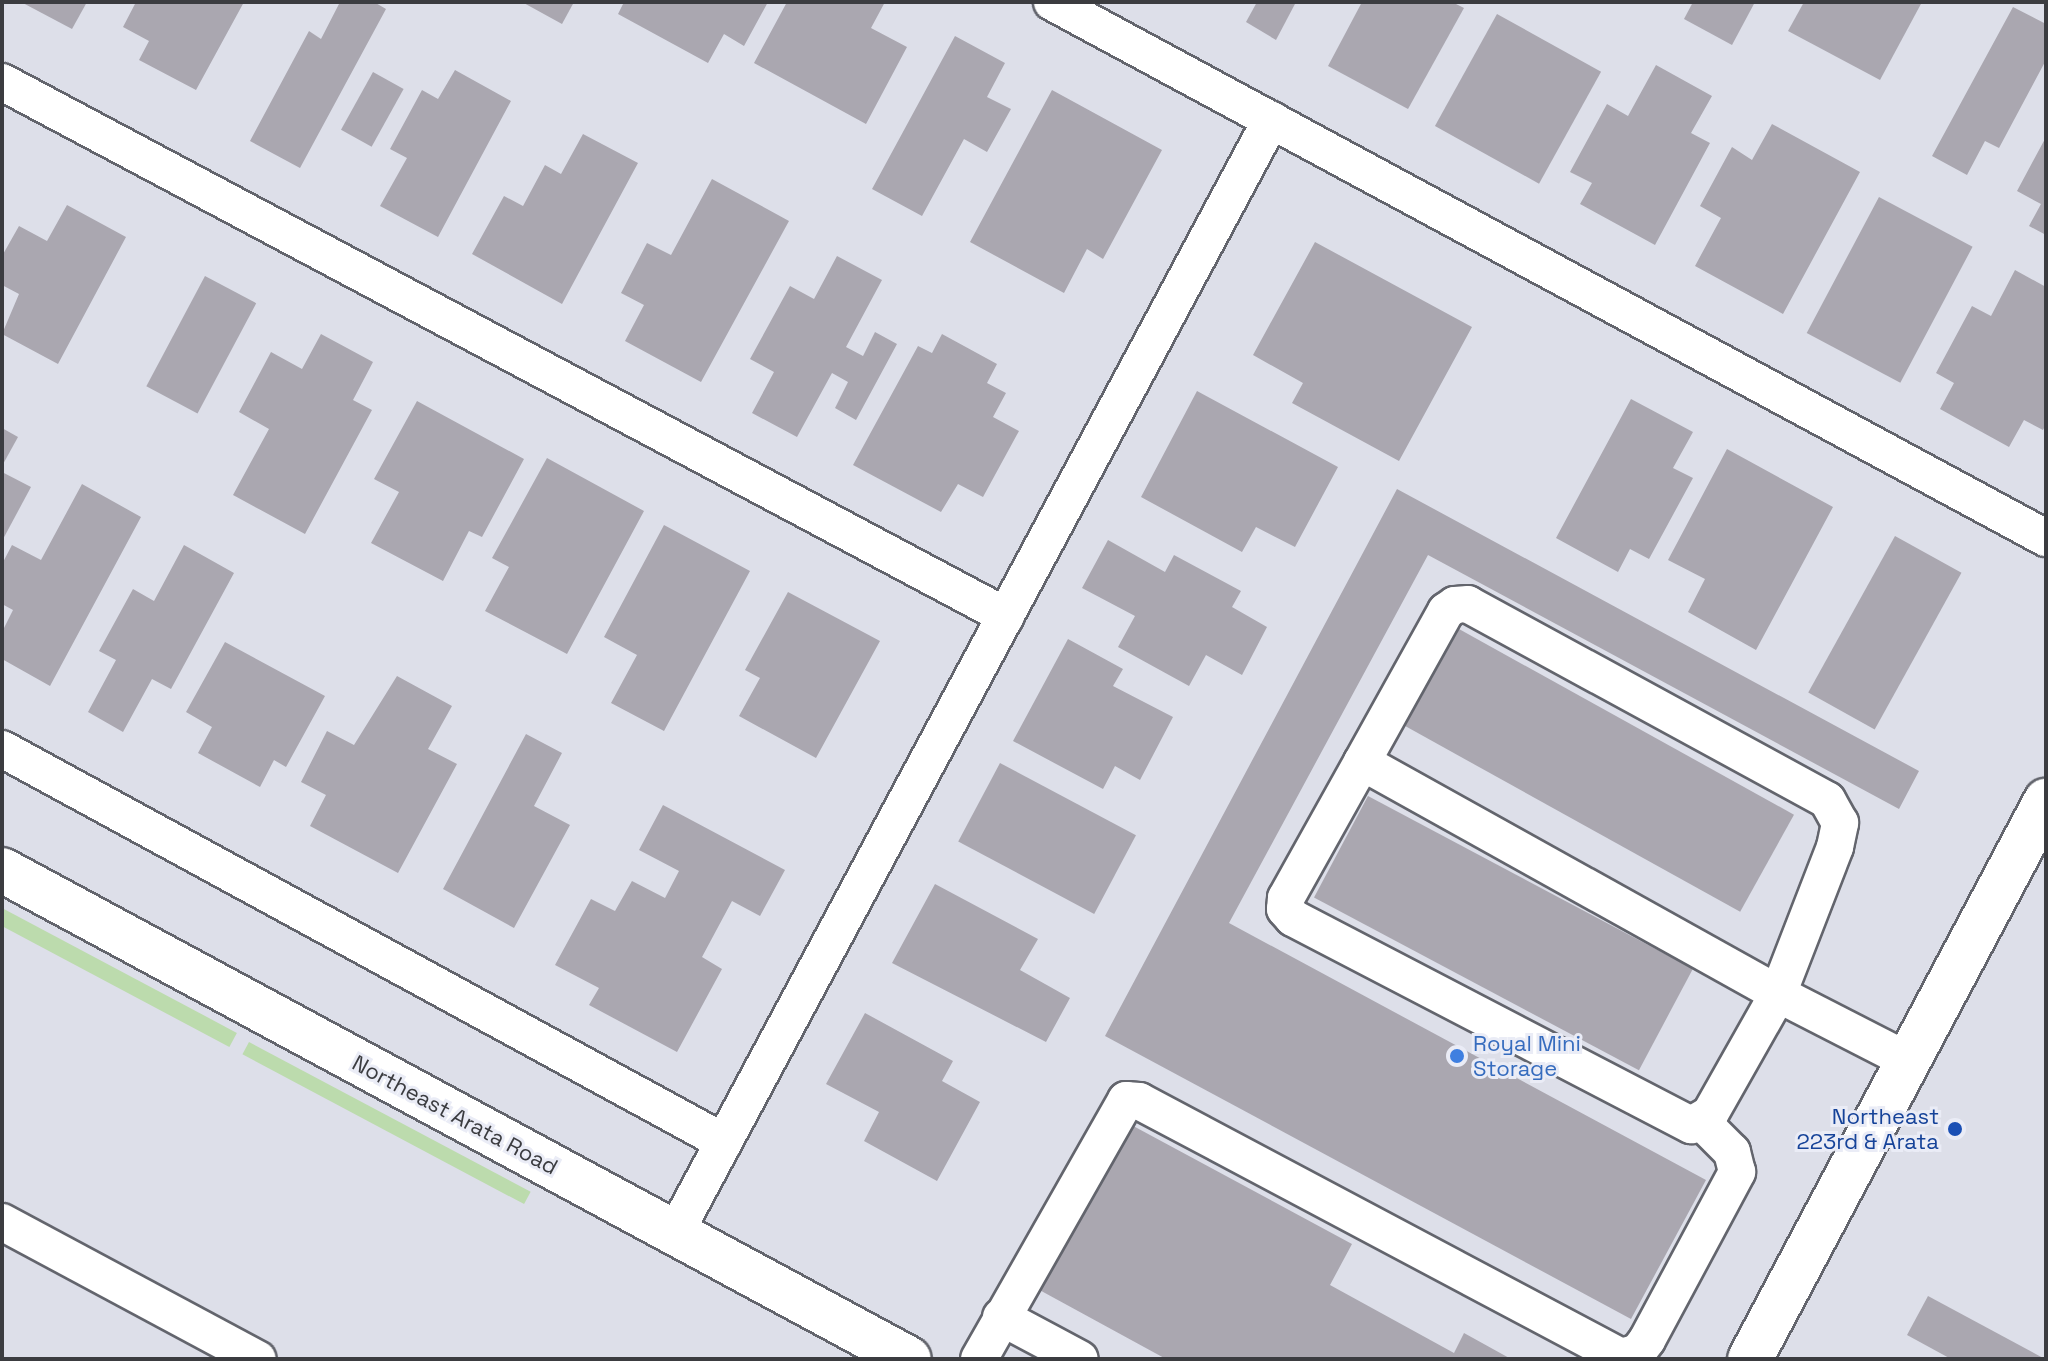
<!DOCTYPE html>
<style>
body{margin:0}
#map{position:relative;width:2048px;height:1361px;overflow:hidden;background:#dddfe9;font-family:"Space Grotesk",sans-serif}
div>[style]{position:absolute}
.green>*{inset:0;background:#bcdbad;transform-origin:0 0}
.building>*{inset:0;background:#aaa7b0;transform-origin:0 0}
.roads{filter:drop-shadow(2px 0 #63656d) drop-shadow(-2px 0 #63656d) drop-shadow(0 2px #63656d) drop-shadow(0 -2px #63656d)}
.service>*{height:36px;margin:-18px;padding:0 18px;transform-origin:18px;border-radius:18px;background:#fff}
.minor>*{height:44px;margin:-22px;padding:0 22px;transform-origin:22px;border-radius:22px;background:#fff}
.secondary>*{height:44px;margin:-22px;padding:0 22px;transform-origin:22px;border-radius:22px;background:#fff}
.dots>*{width:22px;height:22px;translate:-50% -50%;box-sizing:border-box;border:4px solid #eaecf6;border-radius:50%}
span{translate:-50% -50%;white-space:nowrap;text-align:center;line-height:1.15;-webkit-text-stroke:6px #eaecf6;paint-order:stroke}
.shop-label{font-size:22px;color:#366cbe}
.left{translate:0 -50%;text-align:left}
.street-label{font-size:22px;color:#3b3c40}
.transit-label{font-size:22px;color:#164399}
.right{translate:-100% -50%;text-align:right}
.frame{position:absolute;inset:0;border:4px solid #3b3c40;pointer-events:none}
</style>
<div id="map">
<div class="green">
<i style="left:2px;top:908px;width:266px;height:16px;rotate:28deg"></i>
<i style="left:249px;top:1042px;width:319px;height:14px;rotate:28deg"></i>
</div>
<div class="building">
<i style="clip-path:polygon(21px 2px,87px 2px,72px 29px)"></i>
<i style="clip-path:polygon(136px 2px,244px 2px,196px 90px,139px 60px,149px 41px,123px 27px)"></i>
<i style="clip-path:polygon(340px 2px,374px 2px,386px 9px,300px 168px,250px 141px,309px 31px,321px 39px)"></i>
<i style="clip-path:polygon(522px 2px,574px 2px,562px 24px)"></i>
<i style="clip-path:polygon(624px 2px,768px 2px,744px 46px,724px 34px,708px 63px,618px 14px)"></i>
<i style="clip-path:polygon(787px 2px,885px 2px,871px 28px,907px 47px,866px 124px,754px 63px)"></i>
<i style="clip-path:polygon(1257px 2px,1296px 2px,1276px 40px,1246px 22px)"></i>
<i style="clip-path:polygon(1362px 2px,1452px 2px,1464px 8px,1408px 109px,1328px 66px)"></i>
<i style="clip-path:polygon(1693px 2px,1755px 2px,1732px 45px,1684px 19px)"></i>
<i style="clip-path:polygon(1804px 2px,1922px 2px,1880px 80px,1788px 31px)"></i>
<i style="clip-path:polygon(2013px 7px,2046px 24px,2046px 60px,1999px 148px,1985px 141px,1967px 175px,1932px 156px)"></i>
<i style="left:1497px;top:14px;width:119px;height:128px;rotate:29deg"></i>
<i style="clip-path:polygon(955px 36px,1005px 63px,987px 97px,1011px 109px,987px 152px,964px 139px,922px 216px,872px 189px)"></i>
<i style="clip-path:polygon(1656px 65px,1712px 96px,1691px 133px,1710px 143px,1655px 245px,1580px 204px,1592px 183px,1570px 172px,1607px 104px,1628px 116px)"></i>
<i style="clip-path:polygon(455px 70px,511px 101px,438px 237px,380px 206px,407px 158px,390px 149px,422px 90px,438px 99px)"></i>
<i style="left:373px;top:72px;width:35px;height:66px;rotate:29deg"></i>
<i style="clip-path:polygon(1052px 90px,1162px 150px,1103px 259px,1087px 249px,1064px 293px,970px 242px)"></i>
<i style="clip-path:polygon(1772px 124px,1860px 172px,1783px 314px,1695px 266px,1721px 218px,1700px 206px,1732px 147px,1752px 160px)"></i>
<i style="clip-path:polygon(583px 134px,638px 163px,562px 304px,472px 254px,504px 196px,523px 206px,545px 165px,561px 174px)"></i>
<i style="clip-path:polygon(2046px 137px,2046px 235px,2029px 226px,2041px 204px,2017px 191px)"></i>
<i style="clip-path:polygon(712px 179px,789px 221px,701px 382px,625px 341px,644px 305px,621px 293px,647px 243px,671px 255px)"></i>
<i style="left:1879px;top:197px;width:106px;height:154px;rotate:28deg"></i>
<i style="clip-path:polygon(67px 205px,126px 237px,58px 364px,2px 334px,19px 294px,2px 285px,2px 256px,19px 226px,47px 241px)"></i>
<i style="clip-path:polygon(1315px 242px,1472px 327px,1399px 461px,1292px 403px,1303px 383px,1253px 355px)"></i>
<i style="clip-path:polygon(837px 256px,882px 280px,846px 347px,863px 356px,875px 332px,897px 344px,856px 420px,835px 408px,848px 382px,832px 373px,797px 437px,752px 413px,774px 372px,750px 359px,790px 286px,814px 299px)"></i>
<i style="clip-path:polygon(2015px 270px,2046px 287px,2046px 424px,2043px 430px,2024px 420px,2009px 447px,1940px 409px,1954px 383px,1936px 373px,1972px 306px,1991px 316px)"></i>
<i style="left:205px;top:276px;width:58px;height:125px;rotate:28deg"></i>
<i style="clip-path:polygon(321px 334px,373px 362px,353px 400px,372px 410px,305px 534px,233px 495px,269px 429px,239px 412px,271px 352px,302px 369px)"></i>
<i style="clip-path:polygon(942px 334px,997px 364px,987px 383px,1006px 393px,993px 417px,1019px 431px,983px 497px,958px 484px,941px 512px,853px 465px,918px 346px,932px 353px)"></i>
<i style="clip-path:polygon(1197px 391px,1338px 467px,1295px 547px,1256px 527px,1242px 552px,1141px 497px)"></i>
<i style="clip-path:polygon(1631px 399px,1693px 432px,1673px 468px,1693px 478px,1649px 559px,1630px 549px,1618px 572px,1556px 538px)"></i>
<i style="clip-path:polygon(417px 401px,524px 459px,482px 537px,469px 531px,443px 581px,371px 543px,399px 492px,374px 479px)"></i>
<i style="clip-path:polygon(2px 428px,18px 437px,2px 466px)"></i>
<i style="clip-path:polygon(1727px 449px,1833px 507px,1756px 650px,1688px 612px,1705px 579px,1668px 560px)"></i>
<i style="clip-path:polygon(547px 458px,644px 511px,567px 654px,485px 611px,509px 567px,492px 558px)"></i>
<i style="clip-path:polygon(2px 472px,31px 487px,2px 541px)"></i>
<i style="clip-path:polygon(82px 484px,141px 517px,50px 686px,2px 659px,2px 632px,13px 610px,2px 604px,2px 564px,12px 545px,41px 560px)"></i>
<i style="clip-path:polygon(1397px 489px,1919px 771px,1899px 809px,1428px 555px,1229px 923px,1706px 1180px,1631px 1319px,1105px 1036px)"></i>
<i style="clip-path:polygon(664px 525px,750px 571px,664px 731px,611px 703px,637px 655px,604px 637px)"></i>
<i style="left:1895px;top:536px;width:76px;height:179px;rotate:29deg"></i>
<i style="clip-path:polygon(1108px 540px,1165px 572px,1174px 555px,1241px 591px,1232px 607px,1267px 627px,1242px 675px,1206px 655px,1189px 686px,1118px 647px,1135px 616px,1082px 588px)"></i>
<i style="clip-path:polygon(184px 545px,234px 573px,171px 689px,152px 679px,123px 732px,88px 712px,116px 660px,99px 651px,133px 589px,154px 601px)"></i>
<i style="clip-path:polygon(788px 592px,880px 641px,816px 758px,739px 716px,760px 678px,745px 670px)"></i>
<i style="left:1459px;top:629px;width:383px;height:111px;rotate:29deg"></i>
<i style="clip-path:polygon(1068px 639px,1123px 669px,1113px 686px,1173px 717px,1140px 780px,1115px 766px,1103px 789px,1013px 741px)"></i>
<i style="clip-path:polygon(225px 642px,325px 696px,286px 767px,274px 760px,260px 787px,198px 753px,212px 727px,186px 712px)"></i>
<i style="clip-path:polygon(397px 676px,452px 706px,428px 749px,457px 764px,398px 873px,310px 826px,326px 795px,301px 782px,327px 731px,354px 745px)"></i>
<i style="clip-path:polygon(526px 734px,562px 753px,534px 806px,570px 825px,514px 928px,443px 889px)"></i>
<i style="left:1000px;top:763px;width:154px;height:89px;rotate:28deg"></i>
<i style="left:1368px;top:796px;width:368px;height:115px;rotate:28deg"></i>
<i style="clip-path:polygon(663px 805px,785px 870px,760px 916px,732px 901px,702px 957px,722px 969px,677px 1052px,589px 1005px,599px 988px,555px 965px,591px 899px,615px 911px,632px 881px,665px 898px,679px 871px,639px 850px)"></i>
<i style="clip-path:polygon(935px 884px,1038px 939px,1020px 970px,1070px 998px,1046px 1042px,892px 963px)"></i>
<i style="clip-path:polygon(865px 1013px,953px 1061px,942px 1081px,980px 1102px,937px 1181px,864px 1141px,879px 1112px,826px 1084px)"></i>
<i style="clip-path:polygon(1124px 1121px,1352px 1244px,1330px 1285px,1454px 1353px,1464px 1333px,1511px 1359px,1166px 1359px,1034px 1287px)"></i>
<i style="clip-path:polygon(1928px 1296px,2045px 1359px,1951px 1359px,1907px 1335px)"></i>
</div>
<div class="roads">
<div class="service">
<i style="left:1052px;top:2px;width:1129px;rotate:28.34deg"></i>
<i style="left:2px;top:82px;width:1137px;rotate:28.01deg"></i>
<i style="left:2px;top:749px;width:822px;rotate:28.56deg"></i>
<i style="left:1362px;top:762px;width:476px;rotate:29.1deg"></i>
<i style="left:1778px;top:994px;width:158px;rotate:-68.8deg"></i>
<i style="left:1835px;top:847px;width:25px;rotate:-78deg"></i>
<i style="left:1840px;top:823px;width:26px;rotate:-119deg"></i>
<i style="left:1827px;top:800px;width:409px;rotate:-151.4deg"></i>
<i style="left:1468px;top:604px;width:13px;rotate:176deg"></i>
<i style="left:1455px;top:605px;width:11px;rotate:146deg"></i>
<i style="left:1446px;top:611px;width:173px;rotate:119.1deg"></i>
<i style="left:1362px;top:762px;width:156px;rotate:119.2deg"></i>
<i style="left:1286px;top:898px;width:11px;rotate:95deg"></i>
<i style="left:1285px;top:909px;width:12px;rotate:48deg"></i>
<i style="left:1293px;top:918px;width:449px;rotate:27.5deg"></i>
<i style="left:1691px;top:1125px;width:22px;rotate:-30deg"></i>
<i style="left:1710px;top:1114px;width:138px;rotate:-60.5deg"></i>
<i style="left:1778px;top:994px;width:147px;rotate:27.1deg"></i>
<i style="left:2px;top:1222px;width:290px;rotate:28.2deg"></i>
<i style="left:675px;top:1233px;width:1263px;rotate:-61.83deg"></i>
<i style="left:1001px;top:1317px;width:89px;rotate:28deg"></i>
<i style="left:979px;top:1359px;width:298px;rotate:-60.4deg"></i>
<i style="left:1126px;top:1100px;width:13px;rotate:4deg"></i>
<i style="left:1139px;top:1101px;width:546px;rotate:27.97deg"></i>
<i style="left:1621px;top:1357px;width:18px;rotate:-16deg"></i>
<i style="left:1638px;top:1352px;width:15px;rotate:-53deg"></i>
<i style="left:1647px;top:1340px;width:191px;rotate:-61.8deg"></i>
<i style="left:1737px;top:1172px;width:21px;rotate:-104deg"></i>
<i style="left:1732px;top:1152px;width:42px;rotate:-135deg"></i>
</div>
<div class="minor">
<i style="left:2px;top:870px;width:1030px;rotate:28.33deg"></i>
</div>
<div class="secondary">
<i style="left:1750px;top:1359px;width:632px;rotate:-62.06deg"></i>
</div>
</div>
<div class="dots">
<i style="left:1457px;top:1056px;background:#3f7fe0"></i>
<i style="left:1955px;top:1129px;background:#1a4fb4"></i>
</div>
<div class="shop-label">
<span class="left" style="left:1473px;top:1056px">Royal Mini<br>Storage</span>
</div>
<div class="street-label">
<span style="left:455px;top:1115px;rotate:28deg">Northeast Arata Road</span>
</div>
<div class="transit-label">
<span class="right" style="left:1939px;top:1129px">Northeast<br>223rd &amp; Arata</span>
</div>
<div class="frame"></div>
</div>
